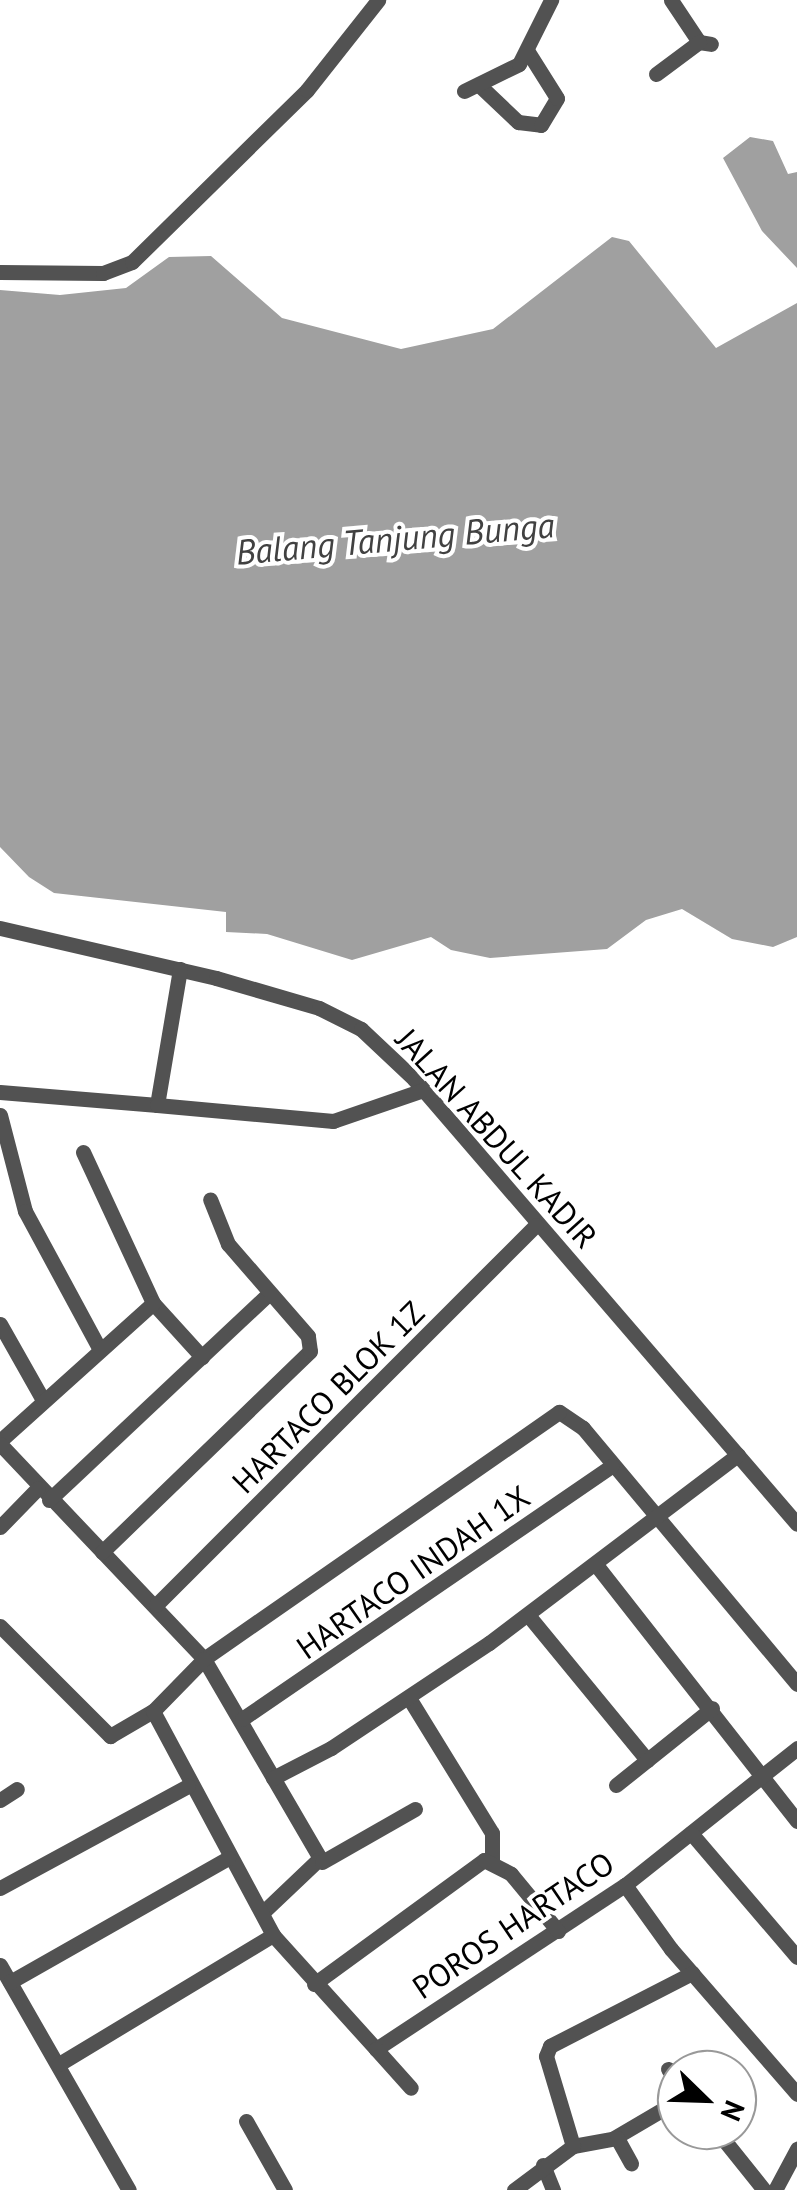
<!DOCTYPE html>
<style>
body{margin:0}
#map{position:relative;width:797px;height:2190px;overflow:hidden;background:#fff;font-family:"PT Sans",sans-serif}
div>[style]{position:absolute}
.water>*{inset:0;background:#a0a0a0}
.street>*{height:15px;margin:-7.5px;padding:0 7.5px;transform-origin:7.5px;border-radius:7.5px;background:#525252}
span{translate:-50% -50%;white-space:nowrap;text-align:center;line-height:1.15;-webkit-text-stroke:8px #fff;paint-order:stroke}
.street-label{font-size:32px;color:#000}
.water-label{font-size:35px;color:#414141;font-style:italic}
.north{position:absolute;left:657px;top:2050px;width:100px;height:100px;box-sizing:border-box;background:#fff;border:2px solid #999;border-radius:50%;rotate:113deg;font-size:28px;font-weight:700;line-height:40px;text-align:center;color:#000}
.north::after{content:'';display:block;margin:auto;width:35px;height:45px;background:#000;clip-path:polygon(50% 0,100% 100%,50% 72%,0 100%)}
</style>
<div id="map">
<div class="water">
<i style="clip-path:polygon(750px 137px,773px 141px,788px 174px,797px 172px,797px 268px,762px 231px,723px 158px)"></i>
<i style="clip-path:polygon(612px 237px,629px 241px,716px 348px,797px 303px,797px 937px,773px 947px,732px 939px,682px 909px,646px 920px,607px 949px,490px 958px,451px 950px,431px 937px,352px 960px,267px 934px,226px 932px,226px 912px,54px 893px,29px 877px,0 847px,0 290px,60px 295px,126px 288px,169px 257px,211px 256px,282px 318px,401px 349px,493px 329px)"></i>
</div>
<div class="street">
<i style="left:671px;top:0;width:50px;rotate:56.3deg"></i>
<i style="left:699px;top:42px;width:12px;rotate:9deg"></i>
<i style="left:656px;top:74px;width:54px;rotate:-36.7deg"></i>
<i style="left:479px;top:85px;width:54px;rotate:43.5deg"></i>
<i style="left:518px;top:122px;width:23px;rotate:7deg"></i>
<i style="left:541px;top:125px;width:31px;rotate:-59deg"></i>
<i style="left:557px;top:98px;width:54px;rotate:-122.2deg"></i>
<i style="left:464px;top:91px;width:61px;rotate:-26.1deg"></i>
<i style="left:519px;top:64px;width:72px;rotate:-63.4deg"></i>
<i style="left:0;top:272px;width:103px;rotate:0.6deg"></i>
<i style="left:103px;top:273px;width:31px;rotate:-21deg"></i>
<i style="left:132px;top:262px;width:245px;rotate:-44.5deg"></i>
<i style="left:307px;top:90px;width:115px;rotate:-51.7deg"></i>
<i style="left:0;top:928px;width:222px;rotate:13deg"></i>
<i style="left:216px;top:978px;width:107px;rotate:16.2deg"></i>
<i style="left:319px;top:1008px;width:47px;rotate:26.6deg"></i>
<i style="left:361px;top:1029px;width:73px;rotate:43.3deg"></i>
<i style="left:414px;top:1079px;width:587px;rotate:49.28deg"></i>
<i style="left:0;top:1092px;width:158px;rotate:4.7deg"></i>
<i style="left:157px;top:1105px;width:138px;rotate:-80.4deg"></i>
<i style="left:157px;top:1105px;width:177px;rotate:5.2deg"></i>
<i style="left:333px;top:1121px;width:95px;rotate:-19deg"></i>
<i style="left:0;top:1115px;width:99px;rotate:75.4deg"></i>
<i style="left:25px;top:1211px;width:156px;rotate:61.6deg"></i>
<i style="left:83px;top:1152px;width:166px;rotate:65.1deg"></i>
<i style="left:153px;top:1303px;width:73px;rotate:47.8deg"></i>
<i style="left:0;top:1324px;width:87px;rotate:60.5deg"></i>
<i style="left:0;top:1441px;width:206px;rotate:-42deg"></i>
<i style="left:0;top:1444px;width:296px;rotate:46.5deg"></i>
<i style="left:204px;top:1659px;width:230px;rotate:59.8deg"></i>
<i style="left:320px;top:1858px;width:80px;rotate:136.5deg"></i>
<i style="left:49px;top:1500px;width:298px;rotate:-43.2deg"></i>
<i style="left:0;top:1527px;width:54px;rotate:-45.7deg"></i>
<i style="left:102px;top:1552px;width:289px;rotate:-44deg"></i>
<i style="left:310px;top:1351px;width:15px;rotate:-98deg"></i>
<i style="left:308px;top:1336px;width:122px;rotate:-131deg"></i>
<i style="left:228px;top:1244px;width:48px;rotate:-111.8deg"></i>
<i style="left:597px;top:1566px;width:324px;rotate:51.9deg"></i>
<i style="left:156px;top:1605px;width:537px;rotate:-45deg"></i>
<i style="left:528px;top:1615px;width:188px;rotate:50.6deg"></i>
<i style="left:0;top:1626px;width:156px;rotate:45deg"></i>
<i style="left:110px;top:1736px;width:50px;rotate:-30.2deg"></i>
<i style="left:797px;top:1684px;width:334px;rotate:-129.9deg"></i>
<i style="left:583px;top:1428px;width:29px;rotate:-146deg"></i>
<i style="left:559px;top:1412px;width:432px;rotate:145.2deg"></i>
<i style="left:204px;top:1659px;width:73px;rotate:134.4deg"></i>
<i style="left:153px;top:1711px;width:254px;rotate:61.8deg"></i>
<i style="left:273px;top:1935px;width:154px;rotate:47.9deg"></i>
<i style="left:376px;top:2049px;width:298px;rotate:-33.4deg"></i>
<i style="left:625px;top:1885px;width:220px;rotate:-38.5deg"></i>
<i style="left:409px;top:1698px;width:158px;rotate:58.4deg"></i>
<i style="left:492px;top:1833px;width:29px;rotate:90deg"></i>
<i style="left:242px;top:1719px;width:448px;rotate:-34.4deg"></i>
<i style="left:273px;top:1778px;width:65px;rotate:-27.3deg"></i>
<i style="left:331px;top:1748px;width:190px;rotate:-33.6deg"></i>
<i style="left:489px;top:1643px;width:312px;rotate:-37.1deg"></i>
<i style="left:616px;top:1785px;width:123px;rotate:-38.7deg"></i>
<i style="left:0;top:1800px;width:20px;rotate:-33deg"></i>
<i style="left:691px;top:1833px;width:163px;rotate:49.5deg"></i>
<i style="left:322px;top:1862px;width:107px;rotate:-29.7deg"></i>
<i style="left:625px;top:1885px;width:79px;rotate:54.3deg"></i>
<i style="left:671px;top:1949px;width:192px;rotate:49deg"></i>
<i style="left:0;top:1888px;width:214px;rotate:-28.5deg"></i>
<i style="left:0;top:1965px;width:259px;rotate:60.2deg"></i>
<i style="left:10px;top:1982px;width:251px;rotate:-29.6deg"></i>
<i style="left:314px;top:1984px;width:210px;rotate:-36.1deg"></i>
<i style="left:484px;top:1860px;width:30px;rotate:27deg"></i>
<i style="left:511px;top:1874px;width:74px;rotate:50.5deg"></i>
<i style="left:376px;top:2049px;width:52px;rotate:48.1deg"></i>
<i style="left:59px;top:2064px;width:250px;rotate:-31.1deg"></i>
<i style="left:668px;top:2069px;width:15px;rotate:53deg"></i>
<i style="left:246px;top:2121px;width:79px;rotate:60.5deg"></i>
<i style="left:716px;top:2130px;width:77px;rotate:51.3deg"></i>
<i style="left:614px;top:2138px;width:73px;rotate:-30.4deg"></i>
<i style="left:573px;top:2146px;width:45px;rotate:-10.3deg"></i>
<i style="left:617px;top:2138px;width:29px;rotate:61deg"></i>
<i style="left:543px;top:2165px;width:27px;rotate:68deg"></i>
<i style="left:514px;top:2190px;width:74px;rotate:-36.7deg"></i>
<i style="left:573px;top:2146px;width:94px;rotate:-106.7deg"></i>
<i style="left:546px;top:2056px;width:11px;rotate:-68deg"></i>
<i style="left:550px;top:2046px;width:160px;rotate:-27.2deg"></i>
<i style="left:775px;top:2190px;width:47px;rotate:-61.8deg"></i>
</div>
<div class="street-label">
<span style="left:497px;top:1138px;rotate:48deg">JALAN ABDUL KADIR</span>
<span style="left:328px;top:1397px;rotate:-45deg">HARTACO BLOK 1Z</span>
<span style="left:413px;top:1572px;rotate:-35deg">HARTACO INDAH 1X</span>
<span style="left:513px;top:1925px;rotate:-34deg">POROS HARTACO</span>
</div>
<div class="water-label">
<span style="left:395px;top:538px;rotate:-5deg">Balang Tanjung Bunga</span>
</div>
<div class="north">N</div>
</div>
